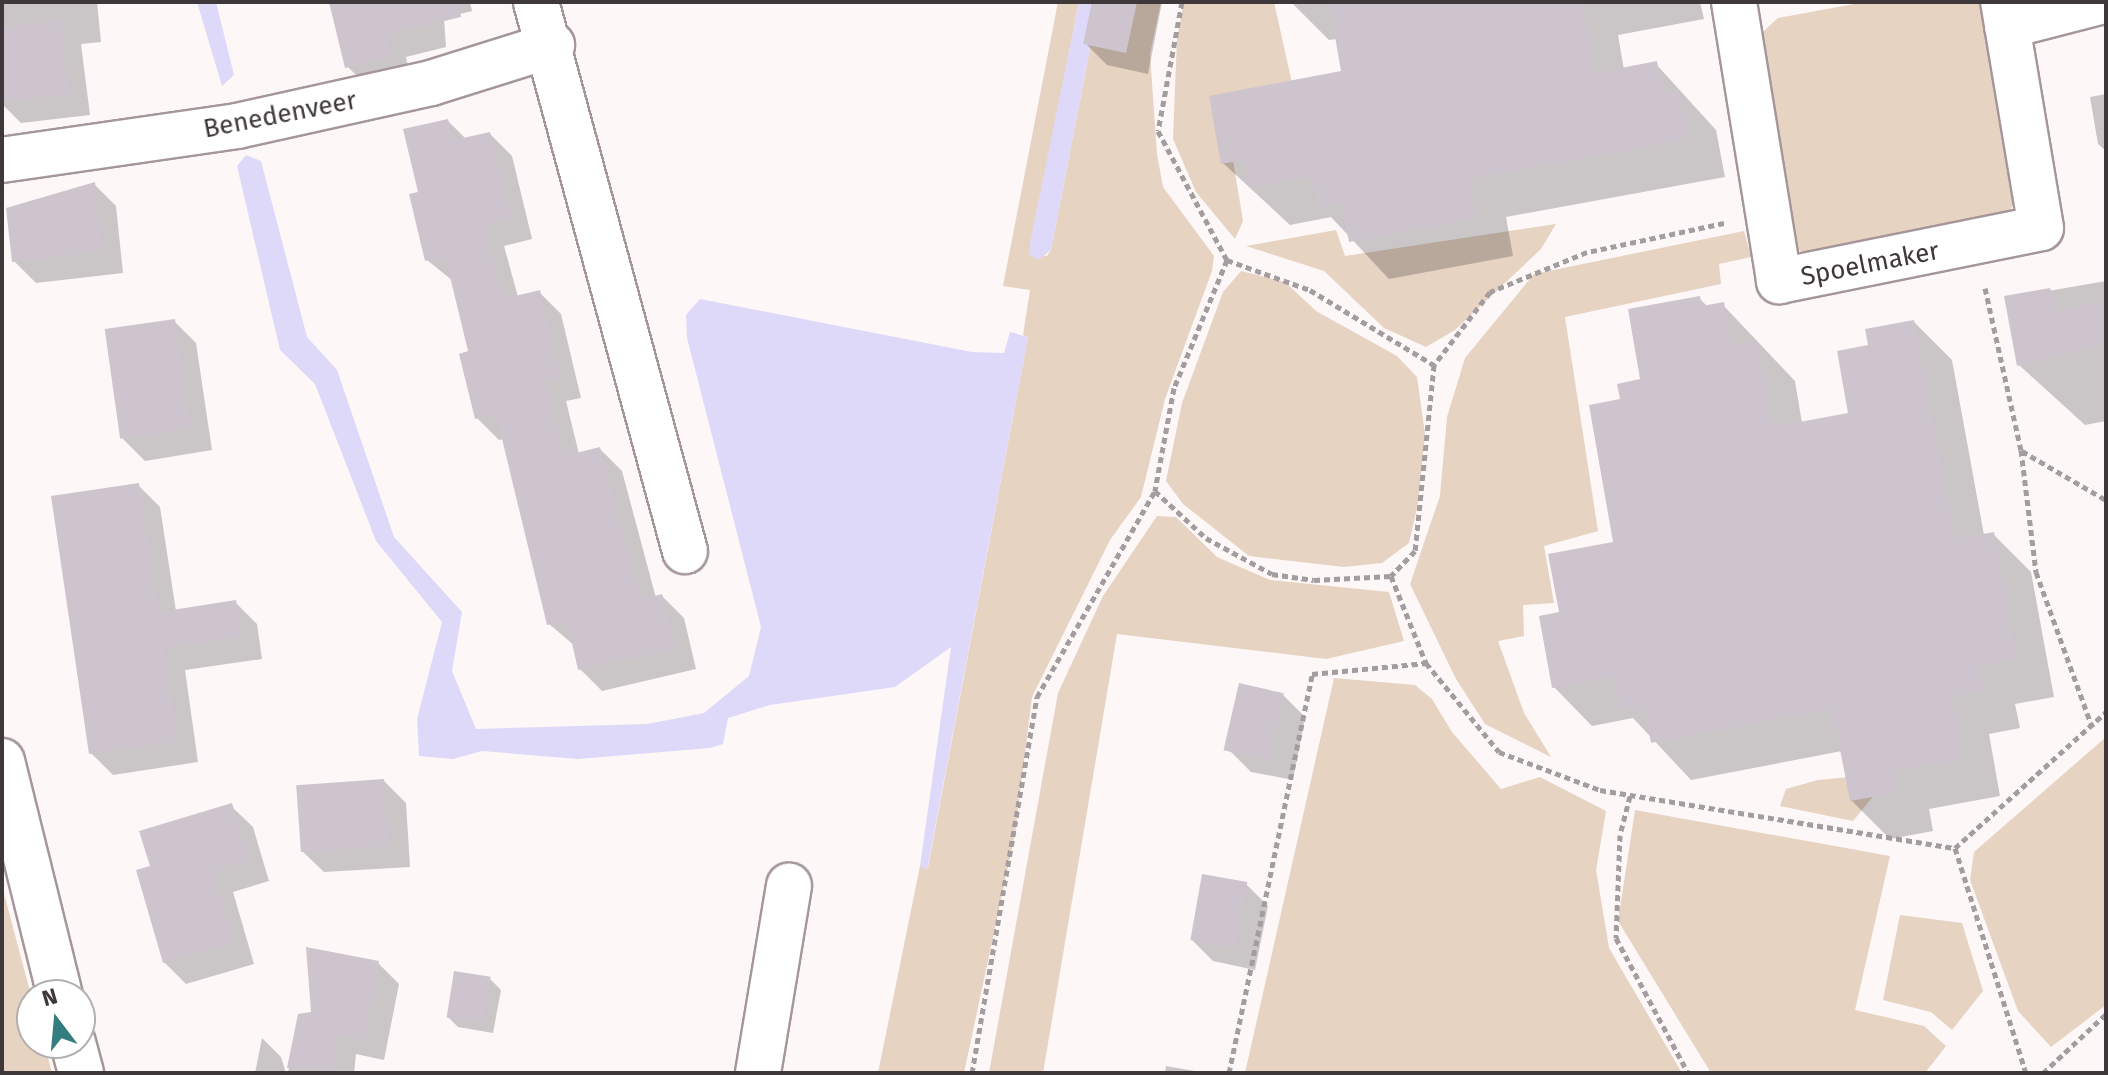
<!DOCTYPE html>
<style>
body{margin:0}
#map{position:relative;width:2108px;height:1075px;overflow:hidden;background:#fdf7f8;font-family:"Fira Sans",sans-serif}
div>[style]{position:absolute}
.green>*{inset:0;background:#e6d3c2}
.water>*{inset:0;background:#dfd9f9}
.shadow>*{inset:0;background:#0003}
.building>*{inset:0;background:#cec4ce;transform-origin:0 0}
.path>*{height:5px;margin-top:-2.5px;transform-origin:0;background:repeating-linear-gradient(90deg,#a39d9f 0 6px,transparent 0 10px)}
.roads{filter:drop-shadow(2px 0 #a5969a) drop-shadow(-2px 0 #a5969a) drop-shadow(0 2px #a5969a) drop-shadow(0 -2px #a5969a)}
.minor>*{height:44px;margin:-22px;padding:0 22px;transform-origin:22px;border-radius:22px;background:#fff}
span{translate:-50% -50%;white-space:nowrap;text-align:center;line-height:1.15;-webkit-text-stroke:7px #fff;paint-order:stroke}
.street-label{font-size:26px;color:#3e383a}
.frame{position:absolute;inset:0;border:4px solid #3e383a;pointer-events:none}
.north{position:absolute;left:16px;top:979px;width:80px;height:80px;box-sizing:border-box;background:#fff;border:2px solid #b2afb0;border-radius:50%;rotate:344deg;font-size:22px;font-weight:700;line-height:32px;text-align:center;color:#3e383a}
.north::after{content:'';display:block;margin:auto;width:28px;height:36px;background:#347d7e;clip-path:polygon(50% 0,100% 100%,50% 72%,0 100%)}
</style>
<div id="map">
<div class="green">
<i style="clip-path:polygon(1058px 2px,1079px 2px,1029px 254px,1047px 256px,1051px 250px,1099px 2px,1161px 2px,1150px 54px,1157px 154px,1163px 187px,1214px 256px,1212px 271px,1165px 399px,1141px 497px,1110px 540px,1032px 697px,1015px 834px,964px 1073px,878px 1073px,921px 861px,920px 866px,928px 867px,1028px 337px,1023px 335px,1030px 290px,1003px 286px)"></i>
<i style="clip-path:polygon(1184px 2px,1274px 2px,1294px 92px,1224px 106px,1243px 221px,1235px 239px,1196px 192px,1173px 139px,1177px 38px)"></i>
<i style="clip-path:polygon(1865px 2px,1977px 2px,1983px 7px,2016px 199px,2002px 225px,1821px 257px,1800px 251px,1784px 231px,1753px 41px,1778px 18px)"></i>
<i style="clip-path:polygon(1556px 224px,1541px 249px,1455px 330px,1426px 347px,1384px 328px,1324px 271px,1246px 246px,1336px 230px,1345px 256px)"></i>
<i style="clip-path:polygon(1744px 231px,1751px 257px,1719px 264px,1721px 284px,1565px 317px,1598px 531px,1544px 546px,1554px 603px,1523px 605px,1524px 636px,1498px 641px,1524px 713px,1551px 757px,1485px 724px,1456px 679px,1410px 584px,1440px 496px,1447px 417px,1465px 358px,1534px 274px)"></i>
<i style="clip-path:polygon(1241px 271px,1285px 282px,1316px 311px,1397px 356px,1417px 377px,1425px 434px,1418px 504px,1409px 543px,1382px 563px,1344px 567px,1249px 556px,1183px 504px,1166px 481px,1182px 403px,1223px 292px)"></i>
<i style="clip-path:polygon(1157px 516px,1176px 517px,1217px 557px,1270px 580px,1389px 592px,1404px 641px,1326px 659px,1117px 634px,1043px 1073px,989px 1073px,1058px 693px,1103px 596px)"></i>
<i style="clip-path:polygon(1334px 678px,1415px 685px,1432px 699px,1452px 732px,1501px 789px,1540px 777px,1606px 811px,1596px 870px,1609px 948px,1682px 1073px,1245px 1073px)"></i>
<i style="clip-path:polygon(2106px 737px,2106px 1005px,2051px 1047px,2018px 1011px,1970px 880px,1974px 852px)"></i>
<i style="clip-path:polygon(1892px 773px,1853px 821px,1780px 806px,1786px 789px,1818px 780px)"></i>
<i style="clip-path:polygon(1635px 810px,1890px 856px,1855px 1010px,1924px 1026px,1946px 1046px,1925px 1073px,1711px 1073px,1618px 921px)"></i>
<i style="clip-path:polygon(2px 886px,32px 999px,32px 1043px,44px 1043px,52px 1073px,2px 1073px)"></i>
<i style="clip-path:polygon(1900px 915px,1962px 923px,1983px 991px,1952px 1030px,1931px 1012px,1883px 1000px)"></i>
</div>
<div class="water">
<i style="clip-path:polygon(197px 2px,216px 2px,234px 75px,222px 86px)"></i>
<i style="clip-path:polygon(1079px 2px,1099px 2px,1051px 250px,1038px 260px,1029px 254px,1030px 243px)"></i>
<i style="clip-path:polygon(246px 155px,261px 161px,307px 337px,337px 370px,394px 537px,462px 612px,452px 671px,476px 729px,647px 724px,704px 713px,749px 676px,761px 627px,687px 338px,686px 315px,700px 299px,972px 352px,1004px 353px,1010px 332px,1028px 337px,927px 870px,920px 866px,951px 647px,895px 687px,770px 705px,728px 718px,723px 744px,710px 748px,578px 759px,482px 751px,453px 759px,419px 756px,417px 719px,442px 622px,376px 541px,315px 384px,280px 350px,237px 166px)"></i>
</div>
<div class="shadow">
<i style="clip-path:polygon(2px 2px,97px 2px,101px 42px,81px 44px,90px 115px,21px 123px,2px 104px)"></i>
<i style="clip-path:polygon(329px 2px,470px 2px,472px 11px,444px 18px,446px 47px,406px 57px,411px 79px,369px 88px,347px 66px)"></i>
<i style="clip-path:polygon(1094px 2px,1162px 2px,1148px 74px,1107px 65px,1085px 43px)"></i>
<i style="clip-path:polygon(1291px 2px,1700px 2px,1704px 19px,1618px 35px,1624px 70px,1656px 64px,1716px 130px,1725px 177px,1506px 217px,1513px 256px,1389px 279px,1331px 217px,1290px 225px,1223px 163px,1343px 72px,1337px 39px,1329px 40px)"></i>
<i style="clip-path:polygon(2106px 94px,2106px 151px,2098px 144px,2090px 97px)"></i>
<i style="clip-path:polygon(448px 121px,466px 139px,490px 134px,512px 156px,532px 239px,504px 246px,518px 297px,539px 292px,561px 314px,581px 398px,566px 401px,579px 454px,600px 449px,622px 471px,656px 598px,662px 596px,684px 618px,696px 669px,602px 691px,580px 669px,575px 646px,549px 624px,504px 439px,499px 440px,477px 418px,470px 352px,453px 281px,427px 260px)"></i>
<i style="clip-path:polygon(94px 184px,116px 206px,123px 273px,36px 283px,14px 261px)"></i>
<i style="clip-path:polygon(2106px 281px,2106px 421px,2085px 425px,2019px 365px,2007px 298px)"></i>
<i style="clip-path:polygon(1699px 298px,1708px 307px,1723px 305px,1795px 381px,1802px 423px,1851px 414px,1870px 346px,1914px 322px,1952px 360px,1984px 535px,1993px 534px,2031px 572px,2054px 697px,2015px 704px,2020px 728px,1989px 734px,2000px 796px,1929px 809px,1933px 831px,1890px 839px,1851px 800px,1842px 751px,1691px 780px,1633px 718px,1592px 726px,1554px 687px,1561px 614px,1616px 543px,1622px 401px,1642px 381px)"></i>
<i style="clip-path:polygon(174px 321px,196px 343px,212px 450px,145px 461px,123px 439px)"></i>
<i style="clip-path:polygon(138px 485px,160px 507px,176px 611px,235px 602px,257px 624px,262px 659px,185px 670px,198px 762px,113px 775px,91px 753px)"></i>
<i style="clip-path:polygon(1283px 695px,1305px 717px,1293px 780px,1251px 772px,1229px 750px)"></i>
<i style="clip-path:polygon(384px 781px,406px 803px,410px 867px,324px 872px,302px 851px)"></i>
<i style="clip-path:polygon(231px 806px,253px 827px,269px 881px,233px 892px,254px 964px,186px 984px,164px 962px,152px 868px)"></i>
<i style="clip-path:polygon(1246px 884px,1268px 906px,1255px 970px,1213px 961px,1191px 939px)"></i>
<i style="clip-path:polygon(378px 963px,399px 984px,384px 1060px,356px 1054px,354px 1073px,288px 1073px,299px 1016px,313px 1014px)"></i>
<i style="clip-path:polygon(490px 979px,501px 990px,493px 1033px,458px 1027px,447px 1016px)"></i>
<i style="clip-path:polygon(262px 1038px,281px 1057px,286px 1073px,255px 1073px)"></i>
<i style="clip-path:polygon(1166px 1066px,1206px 1073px,1165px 1073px)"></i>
</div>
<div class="building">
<i style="clip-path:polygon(329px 2px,459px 2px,461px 17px,386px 35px,391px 57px,345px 68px)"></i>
<i style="clip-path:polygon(1092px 2px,1137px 2px,1126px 53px,1083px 44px)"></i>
<i style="clip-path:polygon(1329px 2px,1582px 2px,1595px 73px,1657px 61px,1663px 92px,1679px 90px,1688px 139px,1469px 179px,1476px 218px,1349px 242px,1341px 203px,1318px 207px,1312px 176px,1250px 188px,1245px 160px,1221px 164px,1209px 96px,1341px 71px)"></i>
<i style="clip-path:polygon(60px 20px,69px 94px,2px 102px,2px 28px)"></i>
<i style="clip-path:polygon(448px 119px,454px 140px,490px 132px,511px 217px,484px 224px,503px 299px,540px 290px,560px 376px,545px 380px,564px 456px,600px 447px,641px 600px,662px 594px,676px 648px,578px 670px,567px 621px,547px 625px,496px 414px,475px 419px,459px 354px,468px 351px,445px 256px,425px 261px,409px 194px,418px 192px,403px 129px)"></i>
<i style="clip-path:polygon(95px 182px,102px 251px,12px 262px,6px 208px)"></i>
<i style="clip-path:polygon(2050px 288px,2057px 310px,2106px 302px,2106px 345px,2017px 366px,2004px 296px)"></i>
<i style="clip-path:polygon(1700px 296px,1702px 306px,1724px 302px,1732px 346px,1757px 341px,1773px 427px,1848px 413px,1837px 351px,1868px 345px,1865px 329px,1914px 320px,1955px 539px,1994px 532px,2017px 659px,1978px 667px,1983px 690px,1952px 696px,1963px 759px,1892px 771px,1896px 793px,1850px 801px,1832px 708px,1651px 743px,1644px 704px,1620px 708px,1615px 677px,1552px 688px,1539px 616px,1559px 612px,1548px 554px,1613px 542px,1589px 405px,1620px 399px,1617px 384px,1640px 379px,1628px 309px)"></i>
<i style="left:175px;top:319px;width:111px;height:71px;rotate:82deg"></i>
<i style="clip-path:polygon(139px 483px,159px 612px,236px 600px,241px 637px,164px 648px,178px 741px,89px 754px,51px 496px)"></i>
<i style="left:1239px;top:683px;width:46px;height:69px;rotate:13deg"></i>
<i style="left:384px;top:779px;width:67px;height:88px;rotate:86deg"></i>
<i style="clip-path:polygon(232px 803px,248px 860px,213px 871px,234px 942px,163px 963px,136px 870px,150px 866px,139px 831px)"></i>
<i style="left:1202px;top:874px;width:46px;height:67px;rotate:10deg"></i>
<i style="clip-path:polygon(306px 947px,379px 961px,364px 1040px,335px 1035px,333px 1071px,287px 1068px,298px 1014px,311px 1012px)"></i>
<i style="left:454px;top:971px;width:37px;height:47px;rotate:9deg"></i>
</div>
<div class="path">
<i style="left:1182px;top:2px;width:131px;rotate:100.5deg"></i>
<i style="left:1158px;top:131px;width:146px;rotate:61.9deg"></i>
<i style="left:1227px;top:260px;width:88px;rotate:19.9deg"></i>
<i style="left:1310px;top:290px;width:145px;rotate:31.2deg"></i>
<i style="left:1724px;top:223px;width:140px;rotate:168deg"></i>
<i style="left:1587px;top:252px;width:105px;rotate:157.6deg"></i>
<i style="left:1490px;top:292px;width:92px;rotate:127.5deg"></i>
<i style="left:1434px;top:365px;width:187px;rotate:95.8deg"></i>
<i style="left:1415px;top:551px;width:35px;rotate:134deg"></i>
<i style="left:1391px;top:576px;width:94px;rotate:68.1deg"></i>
<i style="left:1426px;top:663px;width:115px;rotate:50.6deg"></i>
<i style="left:1499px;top:752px;width:108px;rotate:20.6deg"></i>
<i style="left:1600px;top:790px;width:360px;rotate:9.3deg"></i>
<i style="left:1955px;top:848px;width:203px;rotate:-42deg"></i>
<i style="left:1227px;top:260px;width:139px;rotate:112.5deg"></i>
<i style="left:1174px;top:388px;width:105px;rotate:100.5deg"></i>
<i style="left:1155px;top:491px;width:69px;rotate:42.7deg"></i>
<i style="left:1206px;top:538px;width:75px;rotate:28.6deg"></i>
<i style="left:1272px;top:574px;width:42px;rotate:8.1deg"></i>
<i style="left:1314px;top:580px;width:77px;rotate:-3deg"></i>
<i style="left:1985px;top:288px;width:166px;rotate:77.5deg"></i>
<i style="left:2021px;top:450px;width:123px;rotate:83deg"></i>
<i style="left:2036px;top:572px;width:165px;rotate:70.1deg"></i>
<i style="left:2022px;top:451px;width:97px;rotate:30.3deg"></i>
<i style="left:1630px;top:796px;width:40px;rotate:104.4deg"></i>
<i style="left:1620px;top:835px;width:103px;rotate:92.2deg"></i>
<i style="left:1616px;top:938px;width:153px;rotate:61.9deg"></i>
<i style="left:1955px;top:848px;width:236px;rotate:72.5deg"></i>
<i style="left:972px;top:1073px;width:382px;rotate:-80.2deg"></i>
<i style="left:1037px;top:697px;width:237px;rotate:-60.2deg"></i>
<i style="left:1229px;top:1073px;width:408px;rotate:-78.2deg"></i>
<i style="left:1312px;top:674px;width:115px;rotate:-5.5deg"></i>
<i style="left:2043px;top:1073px;width:86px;rotate:-43.1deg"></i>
</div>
<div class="roads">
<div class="minor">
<i style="left:536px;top:2px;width:569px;rotate:74.82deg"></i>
<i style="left:1734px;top:2px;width:283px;rotate:80.8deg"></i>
<i style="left:1779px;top:281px;width:267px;rotate:-11.4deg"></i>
<i style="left:2041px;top:228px;width:229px;rotate:-99.5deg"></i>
<i style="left:2007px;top:26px;width:96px;rotate:-14.5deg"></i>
<i style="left:2px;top:160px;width:237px;rotate:-8.2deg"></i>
<i style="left:237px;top:126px;width:199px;rotate:-12.5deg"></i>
<i style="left:431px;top:83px;width:127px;rotate:-17.4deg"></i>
<i style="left:2px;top:761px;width:241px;rotate:76.1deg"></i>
<i style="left:73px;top:1043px;width:31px;rotate:75deg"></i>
<i style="left:758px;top:1073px;width:190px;rotate:-80.6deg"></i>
</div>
</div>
<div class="street-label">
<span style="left:280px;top:115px;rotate:-11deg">Benedenveer</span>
<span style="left:1870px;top:264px;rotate:-11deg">Spoelmaker</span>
</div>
<div class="frame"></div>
<div class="north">N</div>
</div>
